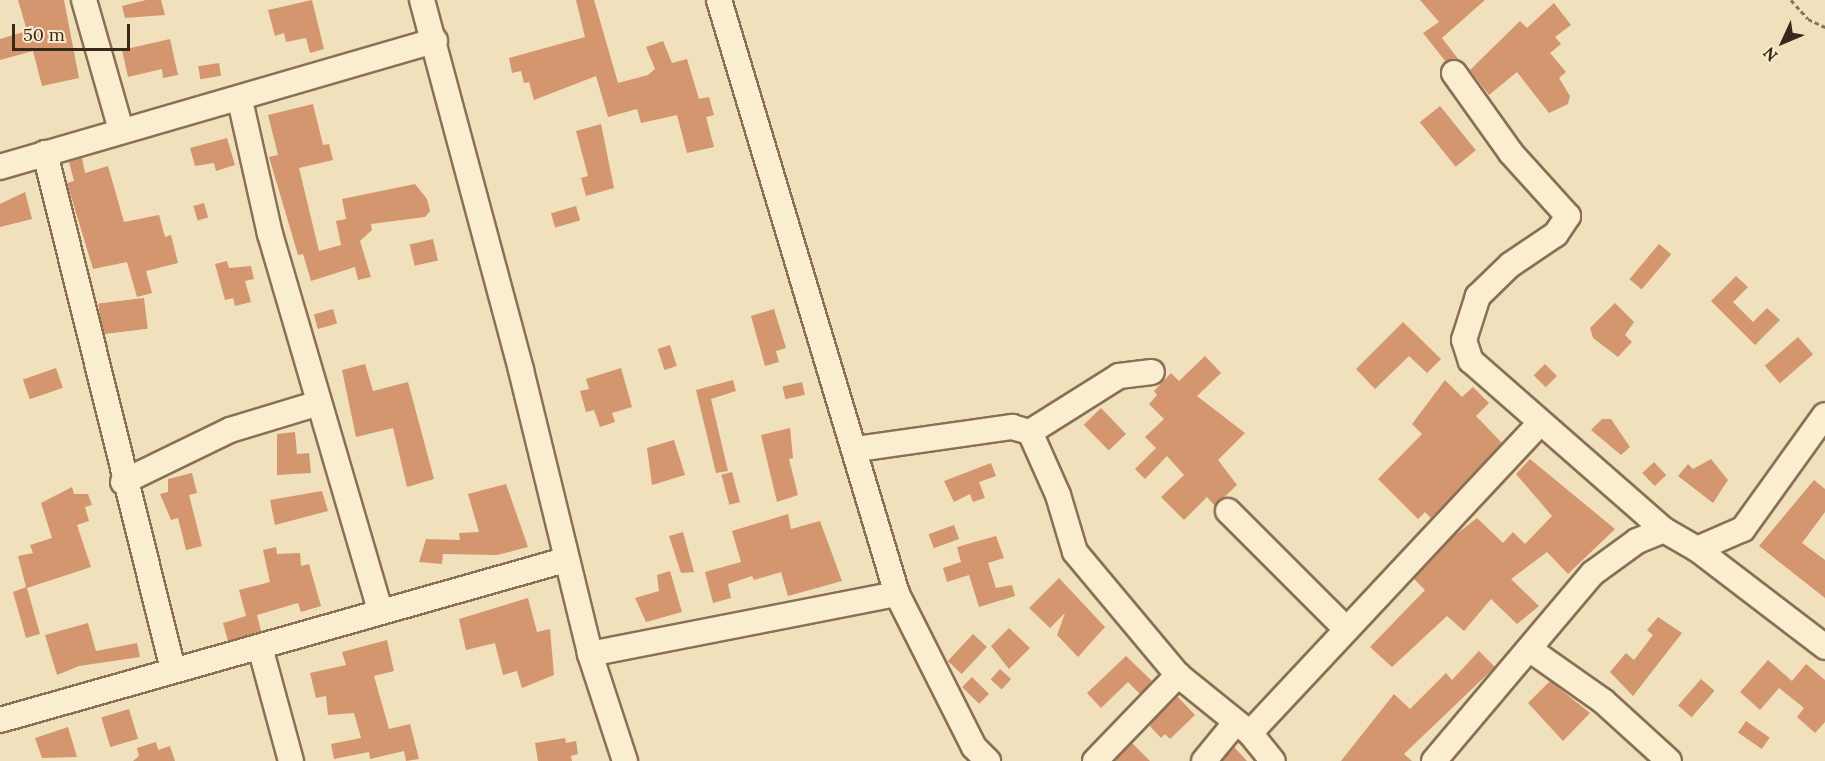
<!DOCTYPE html>
<style>
body{margin:0}
#map{position:relative;width:1825px;height:761px;overflow:hidden;background:#f1e0bc;font-family:Lora,serif}
div>[style]{position:absolute}
.building>*{inset:0;background:#d3966f;transform-origin:0 0}
.path>*{height:3px;margin-top:-1.5px;transform-origin:0;background:repeating-linear-gradient(90deg,#8a7054 0 4.5px,transparent 0 7.5px)}
.roads{filter:drop-shadow(2px 0 #8a7054) drop-shadow(-2px 0 #8a7054) drop-shadow(0 2px #8a7054) drop-shadow(0 -2px #8a7054)}
.minor>*{height:24px;margin:-12px;padding:0 12px;transform-origin:12px;border-radius:12px;background:#fbedd0}
span{translate:-50% -50%;white-space:nowrap;text-align:center;line-height:1.15;-webkit-text-stroke:4.5px #f8eacc;paint-order:stroke}
.north{position:absolute;left:1753px;top:12px;width:60px;height:60px;-webkit-text-stroke:4px #f8eacc;paint-order:stroke;rotate:226deg;font-size:16px;font-weight:700;line-height:24px;text-align:center;color:#38281a}
.north::after{content:'';display:block;margin:auto;width:21px;height:27px;background:#38281a;clip-path:polygon(50% 0,100% 100%,50% 72%,0 100%)}
.scale{position:absolute;left:12px;top:24px;width:118px;height:27px;box-sizing:border-box;border:3px solid #38281a;border-top:0;padding-left:8px;font-size:18px;line-height:21px;white-space:nowrap;color:#38281a;-webkit-text-stroke:4px #f8eacc;paint-order:stroke}
</style>
<div id="map">
<div class="building">
<i style="clip-path:polygon(18px 0,64px 0,79px 78px,42px 86px,33px 51px,0 60px,0 39px,27px 31px)"></i>
<i style="clip-path:polygon(146px 0,161px 0,165px 15px,125px 18px,122px 6px)"></i>
<i style="clip-path:polygon(312px 0,324px 49px,310px 53px,306px 38px,286px 42px,284px 33px,275px 36px,268px 10px)"></i>
<i style="clip-path:polygon(576px 0,594px 0,618px 83px,648px 75px,655px 69px,646px 47px,663px 41px,672px 63px,687px 59px,699px 99px,709px 97px,714px 115px,706px 117px,714px 147px,687px 153px,677px 115px,641px 123px,637px 109px,608px 117px,596px 76px,534px 100px,529px 82px,524px 83px,521px 71px,512px 73px,509px 58px,585px 37px)"></i>
<i style="clip-path:polygon(1420px 0,1485px 0,1442px 38px,1459px 60px,1446px 62px,1423px 33px,1439px 22px)"></i>
<i style="clip-path:polygon(1554px 3px,1571px 25px,1555px 37px,1561px 44px,1550px 53px,1566px 72px,1559px 78px,1570px 96px,1568px 104px,1549px 113px,1517px 72px,1489px 95px,1470px 70px,1520px 21px,1527px 28px)"></i>
<i style="clip-path:polygon(170px 39px,178px 75px,163px 78px,162px 69px,128px 77px,122px 50px)"></i>
<i style="left:219px;top:63px;width:13px;height:21px;rotate:81deg"></i>
<i style="clip-path:polygon(313px 104px,323px 145px,329px 144px,333px 160px,299px 168px,319px 251px,341px 245px,336px 221px,346px 219px,342px 199px,415px 184px,427px 199px,430px 211px,425px 217px,371px 224px,372px 230px,360px 241px,371px 277px,358px 280px,355px 267px,311px 281px,303px 254px,298px 255px,269px 157px,278px 155px,268px 115px)"></i>
<i style="left:1440px;top:106px;width:57px;height:26px;rotate:51deg"></i>
<i style="clip-path:polygon(601px 124px,614px 188px,586px 196px,581px 178px,588px 176px,576px 131px)"></i>
<i style="clip-path:polygon(227px 138px,235px 165px,216px 171px,214px 163px,195px 166px,190px 148px)"></i>
<i style="clip-path:polygon(82px 158px,85px 173px,108px 166px,124px 222px,159px 215px,165px 237px,171px 235px,178px 263px,146px 271px,152px 293px,137px 297px,127px 262px,93px 269px,67px 183px,74px 181px,69px 162px)"></i>
<i style="clip-path:polygon(25px 192px,32px 219px,0 227px,0 204px)"></i>
<i style="left:204px;top:203px;width:15px;height:11px;rotate:74deg"></i>
<i style="left:576px;top:206px;width:15px;height:26px;rotate:74deg"></i>
<i style="left:433px;top:239px;width:22px;height:24px;rotate:77deg"></i>
<i style="left:1659px;top:244px;width:16px;height:46px;rotate:40deg"></i>
<i style="clip-path:polygon(227px 261px,229px 268px,251px 266px,254px 279px,245px 281px,251px 302px,235px 306px,233px 298px,225px 300px,215px 264px)"></i>
<i style="clip-path:polygon(1736px 276px,1748px 287px,1733px 302px,1753px 322px,1767px 308px,1780px 320px,1755px 345px,1711px 301px)"></i>
<i style="left:144px;top:298px;width:31px;height:46px;rotate:83deg"></i>
<i style="clip-path:polygon(1615px 303px,1634px 322px,1625px 335px,1632px 342px,1618px 357px,1593px 338px,1590px 328px)"></i>
<i style="left:333px;top:309px;width:15px;height:20px;rotate:74deg"></i>
<i style="clip-path:polygon(774px 309px,786px 348px,776px 351px,779px 362px,765px 366px,751px 316px)"></i>
<i style="clip-path:polygon(1403px 322px,1441px 359px,1427px 373px,1409px 356px,1375px 389px,1356px 369px)"></i>
<i style="left:1798px;top:337px;width:23px;height:44px;rotate:49deg"></i>
<i style="left:670px;top:345px;width:22px;height:13px;rotate:72deg"></i>
<i style="clip-path:polygon(1205px 356px,1221px 373px,1197px 396px,1245px 433px,1218px 460px,1237px 485px,1215px 506px,1207px 497px,1184px 520px,1161px 497px,1184px 475px,1167px 456px,1145px 479px,1135px 469px,1156px 448px,1145px 437px,1164px 419px,1149px 404px,1157px 395px,1154px 391px,1171px 373px,1179px 381px)"></i>
<i style="clip-path:polygon(365px 364px,373px 391px,408px 382px,434px 479px,407px 487px,393px 428px,356px 437px,342px 370px)"></i>
<i style="left:1545px;top:364px;width:17px;height:16px;rotate:45deg"></i>
<i style="left:56px;top:368px;width:21px;height:35px;rotate:71deg"></i>
<i style="clip-path:polygon(621px 368px,632px 407px,612px 413px,615px 422px,600px 427px,594px 410px,586px 412px,580px 391px,589px 389px,586px 379px)"></i>
<i style="clip-path:polygon(733px 380px,736px 391px,711px 399px,728px 471px,716px 473px,696px 390px)"></i>
<i style="clip-path:polygon(1445px 380px,1462px 397px,1473px 387px,1489px 403px,1476px 416px,1502px 443px,1431px 518px,1425px 512px,1418px 519px,1378px 479px,1422px 434px,1412px 424px)"></i>
<i style="left:802px;top:382px;width:13px;height:20px;rotate:77deg"></i>
<i style="left:1101px;top:408px;width:36px;height:24px;rotate:46deg"></i>
<i style="clip-path:polygon(1602px 419px,1611px 419px,1630px 447px,1621px 455px,1591px 430px)"></i>
<i style="clip-path:polygon(790px 428px,793px 458px,789px 459px,798px 495px,777px 502px,761px 435px)"></i>
<i style="clip-path:polygon(295px 432px,297px 454px,309px 453px,311px 473px,277px 475px,277px 434px)"></i>
<i style="clip-path:polygon(674px 440px,685px 475px,652px 485px,647px 448px)"></i>
<i style="clip-path:polygon(1530px 459px,1615px 529px,1568px 574px,1547px 552px,1511px 579px,1539px 606px,1517px 624px,1491px 599px,1464px 631px,1447px 616px,1392px 667px,1370px 647px,1425px 590px,1414px 579px,1454px 536px,1477px 518px,1503px 543px,1513px 532px,1525px 544px,1552px 516px,1516px 474px)"></i>
<i style="clip-path:polygon(1711px 459px,1728px 480px,1713px 503px,1678px 476px,1688px 464px,1693px 469px)"></i>
<i style="left:1654px;top:462px;width:18px;height:16px;rotate:47deg"></i>
<i style="clip-path:polygon(991px 463px,996px 476px,979px 482px,985px 498px,973px 502px,970px 494px,954px 502px,944px 481px)"></i>
<i style="left:732px;top:472px;width:31px;height:11px;rotate:75deg"></i>
<i style="clip-path:polygon(192px 473px,197px 493px,189px 495px,202px 546px,186px 550px,178px 518px,171px 520px,160px 494px,168px 492px,168px 479px)"></i>
<i style="clip-path:polygon(1814px 480px,1825px 489px,1825px 512px,1802px 543px,1825px 560px,1825px 598px,1759px 546px)"></i>
<i style="clip-path:polygon(506px 484px,528px 547px,497px 555px,443px 554px,442px 564px,419px 562px,426px 539px,460px 540px,459px 533px,479px 532px,468px 494px)"></i>
<i style="clip-path:polygon(72px 487px,74px 494px,88px 494px,92px 505px,85px 507px,89px 521px,77px 525px,91px 567px,27px 588px,40px 634px,26px 638px,13px 592px,26px 587px,18px 556px,33px 553px,30px 545px,52px 538px,41px 503px)"></i>
<i style="clip-path:polygon(322px 491px,328px 511px,275px 525px,270px 500px)"></i>
<i style="clip-path:polygon(788px 514px,791px 529px,820px 521px,842px 581px,788px 596px,781px 572px,754px 580px,752px 576px,728px 584px,731px 598px,713px 603px,705px 572px,741px 562px,732px 531px)"></i>
<i style="left:954px;top:525px;width:15px;height:27px;rotate:70deg"></i>
<i style="clip-path:polygon(683px 532px,694px 572px,681px 573px,669px 536px)"></i>
<i style="clip-path:polygon(996px 536px,1004px 558px,988px 563px,996px 588px,1012px 585px,1015px 596px,979px 607px,969px 575px,947px 582px,943px 568px,961px 562px,957px 547px)"></i>
<i style="clip-path:polygon(276px 547px,277px 554px,300px 553px,301px 566px,309px 564px,321px 606px,301px 612px,298px 603px,257px 615px,261px 631px,228px 641px,223px 623px,246px 616px,239px 590px,270px 582px,263px 550px)"></i>
<i style="clip-path:polygon(670px 571px,682px 612px,646px 622px,635px 598px,659px 591px,657px 575px)"></i>
<i style="clip-path:polygon(1059px 578px,1105px 627px,1078px 657px,1057px 635px,1065px 613px,1050px 628px,1029px 608px)"></i>
<i style="clip-path:polygon(528px 598px,537px 632px,550px 629px,554px 675px,522px 688px,517px 671px,503px 675px,495px 643px,466px 650px,459px 619px)"></i>
<i style="clip-path:polygon(1658px 617px,1682px 633px,1633px 696px,1610px 672px,1626px 653px,1634px 660px,1653px 635px,1647px 630px)"></i>
<i style="clip-path:polygon(88px 623px,96px 651px,137px 643px,140px 657px,79px 666px,57px 675px,45px 635px)"></i>
<i style="clip-path:polygon(1009px 628px,1030px 648px,1009px 669px,991px 646px)"></i>
<i style="left:973px;top:634px;width:19px;height:37px;rotate:43deg"></i>
<i style="clip-path:polygon(387px 640px,394px 671px,374px 676px,389px 729px,410px 724px,419px 759px,406px 761px,404px 751px,370px 759px,369px 752px,334px 759px,331px 744px,361px 738px,354px 713px,328px 715px,326px 696px,316px 698px,310px 673px,346px 665px,342px 652px)"></i>
<i style="clip-path:polygon(1479px 651px,1495px 667px,1404px 754px,1412px 761px,1341px 761px,1394px 694px,1410px 709px,1446px 673px,1452px 680px)"></i>
<i style="clip-path:polygon(1126px 656px,1152px 681px,1140px 694px,1128px 682px,1101px 708px,1087px 693px)"></i>
<i style="clip-path:polygon(1768px 660px,1792px 681px,1806px 664px,1825px 680px,1825px 722px,1815px 733px,1797px 717px,1804px 708px,1779px 688px,1760px 710px,1740px 692px)"></i>
<i style="left:1000px;top:669px;width:15px;height:14px;rotate:42deg"></i>
<i style="left:972px;top:677px;width:24px;height:14px;rotate:45deg"></i>
<i style="left:1701px;top:679px;width:18px;height:35px;rotate:41deg"></i>
<i style="clip-path:polygon(1550px 681px,1590px 713px,1563px 741px,1528px 703px)"></i>
<i style="clip-path:polygon(1177px 696px,1195px 715px,1170px 739px,1165px 734px,1161px 738px,1149px 725px)"></i>
<i style="left:129px;top:709px;width:31px;height:29px;rotate:73deg"></i>
<i style="left:1746px;top:721px;width:29px;height:14px;rotate:35deg"></i>
<i style="clip-path:polygon(68px 727px,77px 757px,42px 758px,35px 738px)"></i>
<i style="clip-path:polygon(565px 738px,566px 743px,576px 741px,578px 754px,571px 756px,572px 761px,538px 761px,535px 743px)"></i>
<i style="clip-path:polygon(156px 742px,158px 750px,170px 746px,175px 761px,133px 761px,139px 756px,137px 748px)"></i>
<i style="clip-path:polygon(1132px 743px,1150px 761px,1115px 761px)"></i>
<i style="clip-path:polygon(1234px 747px,1247px 761px,1222px 761px)"></i>
</div>
<div class="path">
<i style="left:1791px;top:0;width:25px;rotate:48deg"></i>
<i style="left:1808px;top:19px;width:19px;rotate:25deg"></i>
</div>
<div class="roads">
<div class="minor">
<i style="left:84px;top:0;width:135px;rotate:74.1deg"></i>
<i style="left:422px;top:0;width:383px;rotate:75deg"></i>
<i style="left:521px;top:370px;width:292px;rotate:76.3deg"></i>
<i style="left:590px;top:654px;width:113px;rotate:71.9deg"></i>
<i style="left:719px;top:0;width:620px;rotate:73.32deg"></i>
<i style="left:1454px;top:73px;width:98px;rotate:54.5deg"></i>
<i style="left:1511px;top:153px;width:85px;rotate:47.9deg"></i>
<i style="left:1568px;top:216px;width:22px;rotate:124deg"></i>
<i style="left:1556px;top:234px;width:55px;rotate:146deg"></i>
<i style="left:1510px;top:265px;width:45px;rotate:135.9deg"></i>
<i style="left:1478px;top:296px;width:46px;rotate:107.7deg"></i>
<i style="left:1464px;top:340px;width:22px;rotate:72deg"></i>
<i style="left:1471px;top:361px;width:257px;rotate:41.2deg"></i>
<i style="left:240px;top:100px;width:137px;rotate:77.4deg"></i>
<i style="left:270px;top:234px;width:393px;rotate:73.7deg"></i>
<i style="left:45px;top:153px;width:533px;rotate:76.09deg"></i>
<i style="left:0;top:167px;width:453px;rotate:-16.2deg"></i>
<i style="left:1030px;top:432px;width:105px;rotate:-32.2deg"></i>
<i style="left:1119px;top:376px;width:33px;rotate:-7deg"></i>
<i style="left:857px;top:449px;width:157px;rotate:-8.1deg"></i>
<i style="left:1012px;top:427px;width:19px;rotate:16deg"></i>
<i style="left:1030px;top:432px;width:69px;rotate:66deg"></i>
<i style="left:1058px;top:495px;width:59px;rotate:73.4deg"></i>
<i style="left:1075px;top:552px;width:160px;rotate:50.1deg"></i>
<i style="left:1178px;top:675px;width:92px;rotate:38.9deg"></i>
<i style="left:1250px;top:733px;width:36px;rotate:51deg"></i>
<i style="left:123px;top:482px;width:119px;rotate:-25.9deg"></i>
<i style="left:230px;top:430px;width:93px;rotate:-16.9deg"></i>
<i style="left:1228px;top:511px;width:167px;rotate:45deg"></i>
<i style="left:1697px;top:549px;width:161px;rotate:37.4deg"></i>
<i style="left:260px;top:647px;width:118px;rotate:74.8deg"></i>
<i style="left:1532px;top:651px;width:87px;rotate:35.2deg"></i>
<i style="left:1603px;top:701px;width:89px;rotate:42.3deg"></i>
<i style="left:590px;top:654px;width:313px;rotate:-11.1deg"></i>
<i style="left:897px;top:594px;width:171px;rotate:63.3deg"></i>
<i style="left:974px;top:747px;width:20px;rotate:45deg"></i>
<i style="left:0;top:720px;width:587px;rotate:-15.81deg"></i>
<i style="left:1250px;top:733px;width:423px;rotate:-46.9deg"></i>
<i style="left:1095px;top:761px;width:120px;rotate:-46deg"></i>
<i style="left:1204px;top:761px;width:50px;rotate:-50.6deg"></i>
<i style="left:1434px;top:761px;width:246px;rotate:-49.8deg"></i>
<i style="left:1593px;top:573px;width:54px;rotate:-36deg"></i>
<i style="left:1637px;top:541px;width:29px;rotate:-22deg"></i>
<i style="left:1664px;top:530px;width:38px;rotate:30deg"></i>
<i style="left:1697px;top:549px;width:50px;rotate:-23.5deg"></i>
<i style="left:1743px;top:529px;width:140px;rotate:-54.3deg"></i>
</div>
</div>
<div class="north">N</div>
<div class="scale">50 m</div>
</div>
